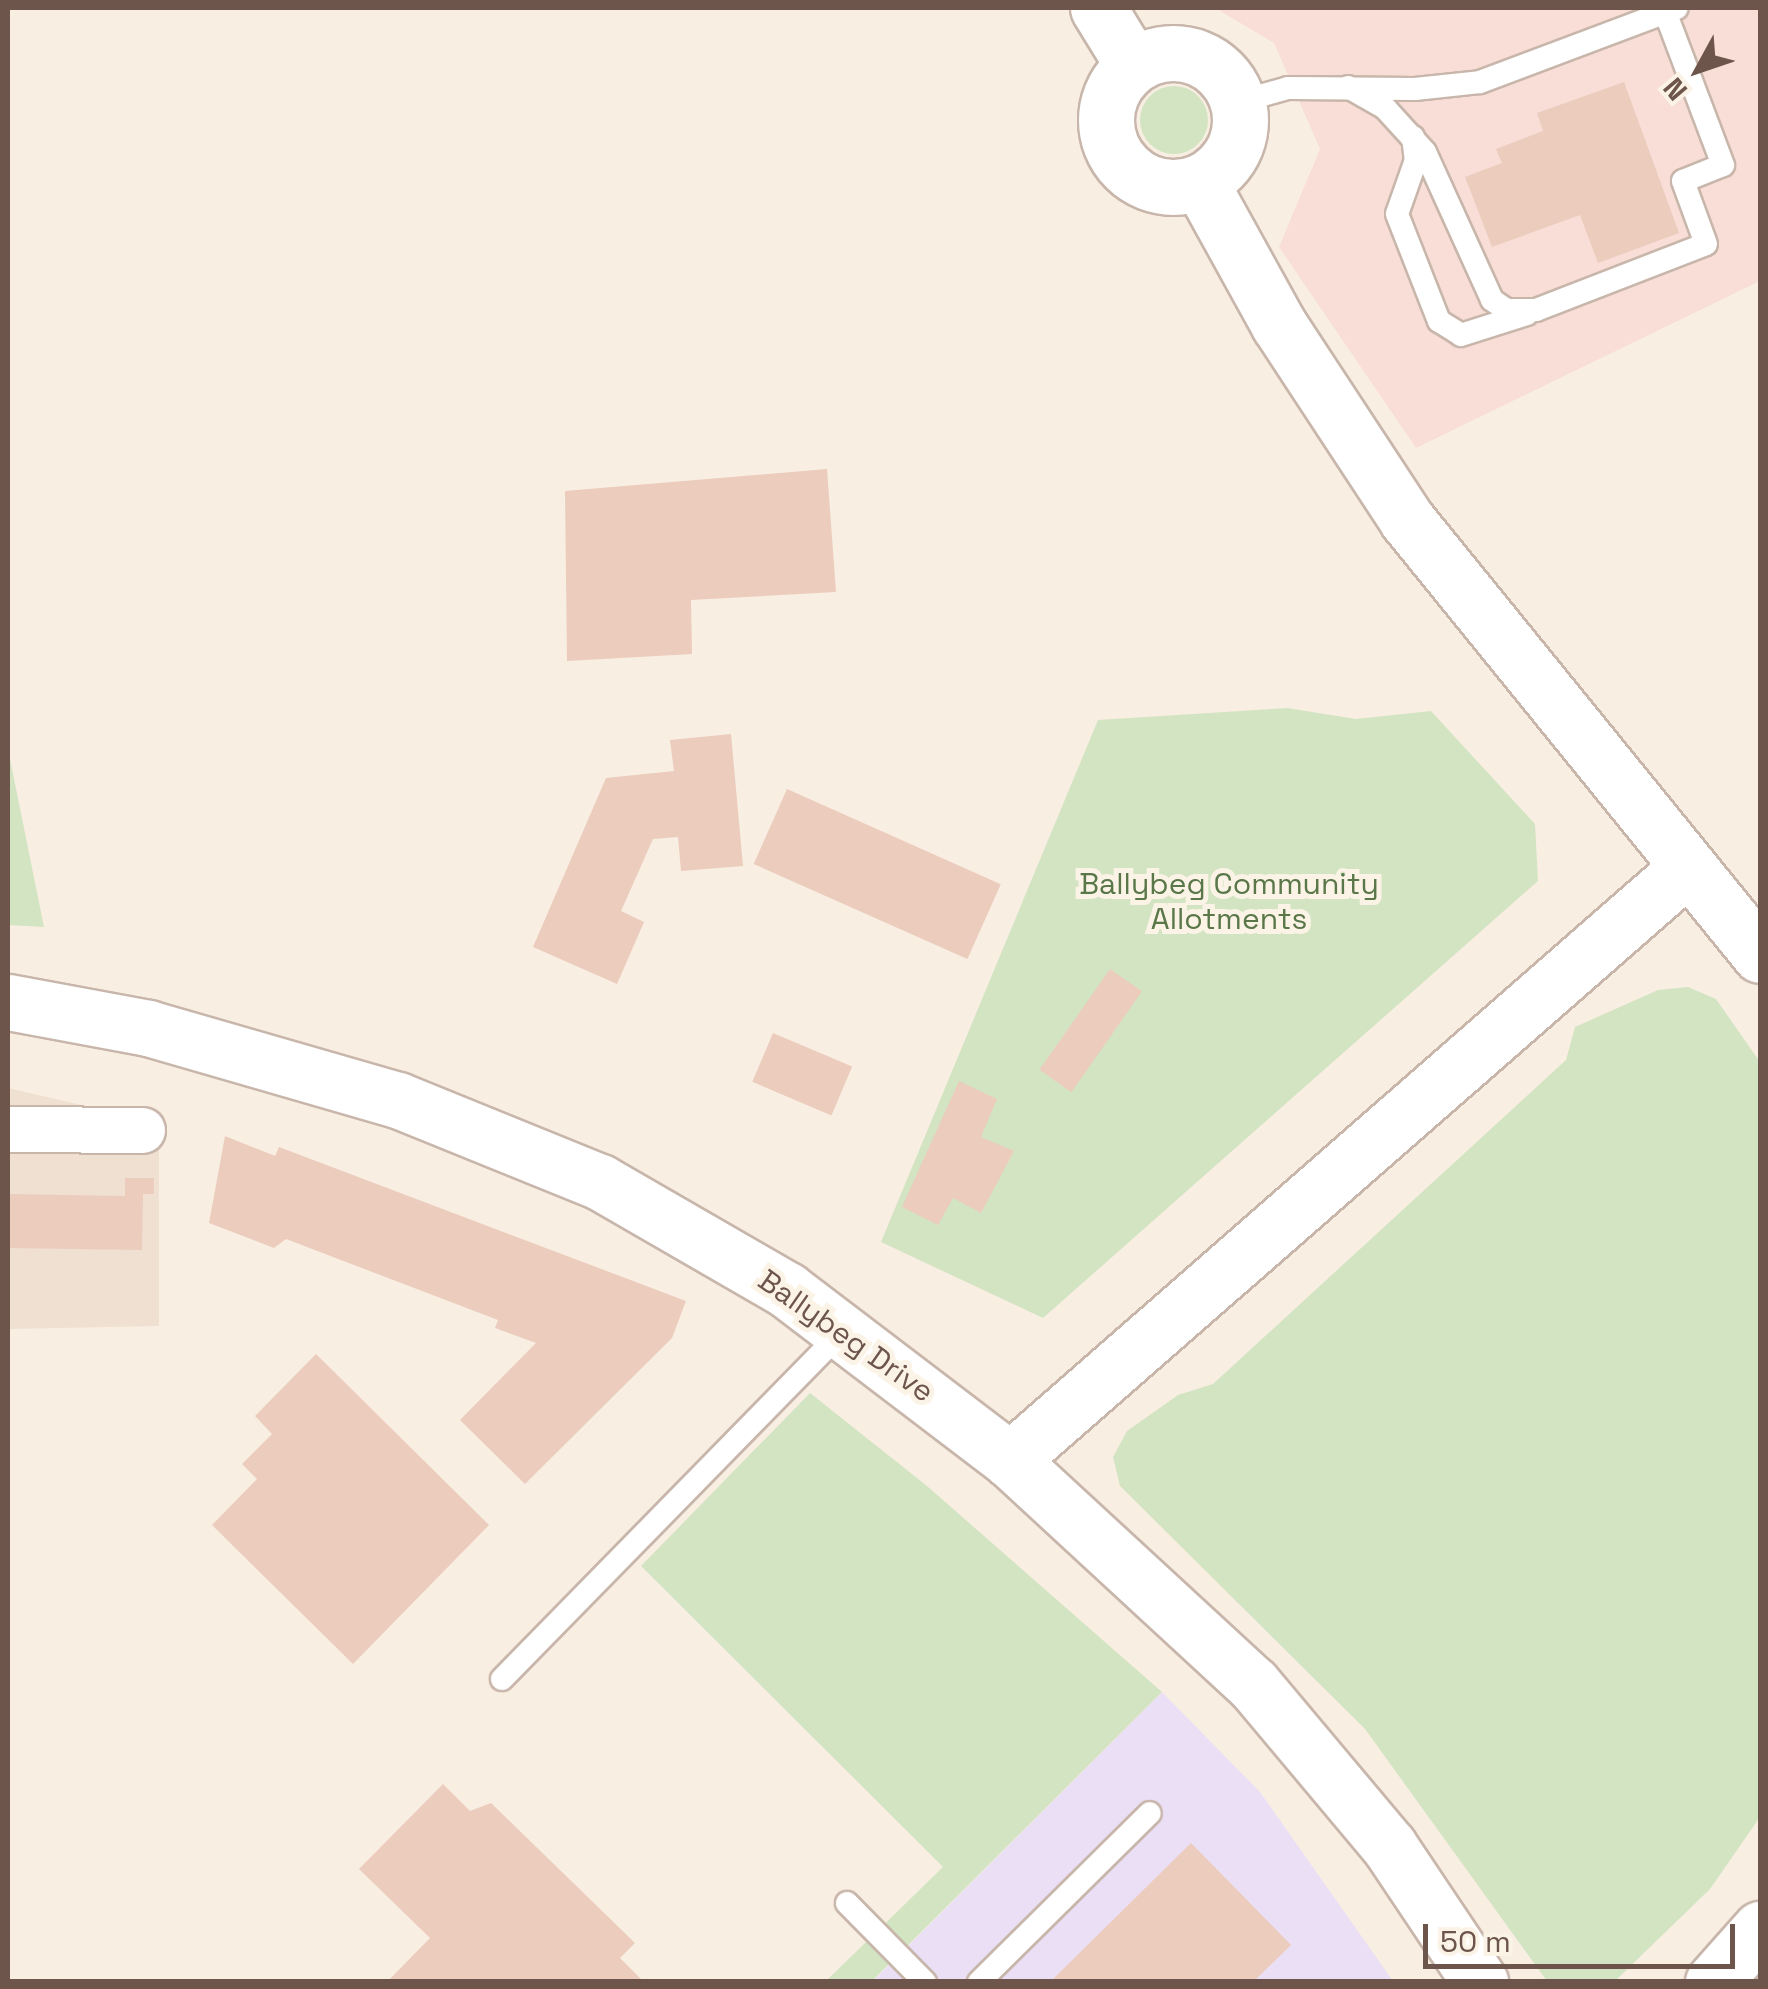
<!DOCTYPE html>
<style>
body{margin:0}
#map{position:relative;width:1768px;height:1989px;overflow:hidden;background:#f9eee2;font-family:"Space Grotesk",sans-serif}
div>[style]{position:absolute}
.residential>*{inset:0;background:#efe0d1}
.commercial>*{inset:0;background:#f8ded7}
.education>*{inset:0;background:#ebdff5}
.green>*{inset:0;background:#d3e4c3}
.round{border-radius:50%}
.building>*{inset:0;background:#ebccbd;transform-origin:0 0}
.roads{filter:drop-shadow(2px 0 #c8b6ab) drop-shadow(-2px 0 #c8b6ab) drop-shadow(0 2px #c8b6ab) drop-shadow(0 -2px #c8b6ab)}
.lane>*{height:22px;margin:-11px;padding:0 11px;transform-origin:11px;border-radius:11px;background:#fff}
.street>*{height:45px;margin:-22.5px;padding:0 22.5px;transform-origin:22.5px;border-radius:22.5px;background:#fff}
.secondary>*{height:55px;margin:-27.5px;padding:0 27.5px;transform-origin:27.5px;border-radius:27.5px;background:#fff}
.secondary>.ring{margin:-27.5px;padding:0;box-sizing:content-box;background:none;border:55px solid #fff;border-radius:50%}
span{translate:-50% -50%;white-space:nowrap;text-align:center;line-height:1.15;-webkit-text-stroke:10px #fcf3e7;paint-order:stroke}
.park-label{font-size:30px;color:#597748}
.street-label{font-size:30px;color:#6d554c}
.frame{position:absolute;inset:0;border:10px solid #6d554c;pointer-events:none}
.north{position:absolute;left:1648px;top:20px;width:100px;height:100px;-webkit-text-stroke:8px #fcf3e7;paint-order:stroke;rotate:230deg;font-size:28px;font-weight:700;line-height:40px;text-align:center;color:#6d554c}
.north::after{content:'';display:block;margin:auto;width:35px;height:45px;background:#6d554c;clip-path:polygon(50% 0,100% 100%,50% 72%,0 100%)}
.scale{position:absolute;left:1423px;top:1924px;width:312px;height:45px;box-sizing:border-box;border:5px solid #6d554c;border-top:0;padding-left:12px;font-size:30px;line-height:35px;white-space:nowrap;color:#6d554c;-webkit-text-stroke:8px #fcf3e7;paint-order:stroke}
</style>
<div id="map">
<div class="residential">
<i style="clip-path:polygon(8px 1088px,159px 1123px,159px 1326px,8px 1329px)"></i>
</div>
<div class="commercial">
<i style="clip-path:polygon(1215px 8px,1760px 8px,1760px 281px,1416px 448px,1279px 247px,1320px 149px,1274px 43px)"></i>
</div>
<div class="education">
<i style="clip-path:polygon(1162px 1692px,1260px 1792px,1393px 1981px,872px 1982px)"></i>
</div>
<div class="green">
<i class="round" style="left:1140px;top:86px;width:68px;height:68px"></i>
<i style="clip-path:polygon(1287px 708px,1356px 719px,1431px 711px,1535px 824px,1538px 881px,1043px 1318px,881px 1242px,1098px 720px)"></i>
<i style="clip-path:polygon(8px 749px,44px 927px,8px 925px)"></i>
<i style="clip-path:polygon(1688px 987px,1716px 999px,1760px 1062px,1760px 1817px,1710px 1889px,1615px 1981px,1547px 1981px,1365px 1729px,1120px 1486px,1113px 1457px,1127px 1431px,1178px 1395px,1213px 1384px,1566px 1060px,1575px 1027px,1658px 990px)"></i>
<i style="clip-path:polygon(810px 1393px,927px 1486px,1162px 1692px,872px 1981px,826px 1981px,943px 1867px,641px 1566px)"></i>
</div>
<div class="building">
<i style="clip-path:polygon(1624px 82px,1679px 233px,1598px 263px,1580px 215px,1492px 247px,1465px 177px,1502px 163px,1496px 149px,1543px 131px,1537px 113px)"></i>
<i style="clip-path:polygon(827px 469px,836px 592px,691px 600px,692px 654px,567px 661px,565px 491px)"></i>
<i style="clip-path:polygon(731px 734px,743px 866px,681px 871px,678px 837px,653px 839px,621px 911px,644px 922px,617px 984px,533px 947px,606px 778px,674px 771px,670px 740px)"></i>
<i style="left:787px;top:789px;width:234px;height:82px;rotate:24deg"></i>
<i style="left:1110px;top:969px;width:39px;height:123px;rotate:35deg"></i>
<i style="left:773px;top:1033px;width:86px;height:53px;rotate:23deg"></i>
<i style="clip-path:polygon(959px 1081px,997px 1099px,981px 1137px,1014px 1151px,981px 1213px,953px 1198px,938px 1225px,902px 1207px)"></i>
<i style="clip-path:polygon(225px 1136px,275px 1156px,279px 1147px,686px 1301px,672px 1338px,525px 1484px,460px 1420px,536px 1343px,495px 1328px,498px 1320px,286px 1239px,274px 1248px,209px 1223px)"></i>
<i style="clip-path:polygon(125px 1178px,154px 1178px,154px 1194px,143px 1194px,142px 1250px,8px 1248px,8px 1194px,125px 1196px)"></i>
<i style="clip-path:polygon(316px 1354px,489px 1525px,353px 1664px,212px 1525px,257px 1479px,242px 1464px,272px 1434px,255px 1416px)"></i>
<i style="clip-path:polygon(443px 1784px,470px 1811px,491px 1803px,635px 1943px,620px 1958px,644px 1982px,387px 1982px,430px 1938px,359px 1869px)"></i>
<i style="clip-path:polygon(1191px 1843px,1291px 1945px,1253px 1982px,1050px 1982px)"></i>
</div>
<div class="roads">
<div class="lane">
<i style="left:1348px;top:87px;width:43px;rotate:29.6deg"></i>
<i style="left:1385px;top:108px;width:59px;rotate:47.7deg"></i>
<i style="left:1425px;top:152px;width:162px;rotate:65.6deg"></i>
<i style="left:1492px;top:300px;width:18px;rotate:34deg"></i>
<i style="left:1507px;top:310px;width:29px"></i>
<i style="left:1536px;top:310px;width:182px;rotate:-21.2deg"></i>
<i style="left:1706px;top:244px;width:67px;rotate:-110.1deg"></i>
<i style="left:1683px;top:181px;width:43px;rotate:-21.8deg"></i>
<i style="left:1723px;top:165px;width:161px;rotate:-110.7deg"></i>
<i style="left:1238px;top:102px;width:52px;rotate:-15.6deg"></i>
<i style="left:1288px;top:88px;width:127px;rotate:0.5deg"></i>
<i style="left:1415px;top:89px;width:65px;rotate:-6.1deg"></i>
<i style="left:1480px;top:82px;width:210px;rotate:-20.6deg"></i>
<i style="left:1413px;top:137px;width:23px;rotate:83deg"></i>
<i style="left:1416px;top:160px;width:57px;rotate:109.4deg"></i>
<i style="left:1397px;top:214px;width:115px;rotate:68.6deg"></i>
<i style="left:1439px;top:321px;width:26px;rotate:32deg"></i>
<i style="left:1461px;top:335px;width:69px;rotate:-17.7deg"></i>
<i style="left:502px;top:1679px;width:484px;rotate:-45.6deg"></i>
<i style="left:847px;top:1903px;width:111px;rotate:45.4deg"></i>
<i style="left:979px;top:1982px;width:240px;rotate:-44.7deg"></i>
</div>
<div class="street">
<i style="left:8px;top:1129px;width:134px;rotate:0.4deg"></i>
</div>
<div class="secondary">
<i style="left:1098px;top:8px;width:67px;rotate:58.4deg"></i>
<i class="ring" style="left:1106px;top:53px;width:79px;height:79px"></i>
<i style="left:1200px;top:182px;width:163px;rotate:61.1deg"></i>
<i style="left:1279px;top:325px;width:233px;rotate:56.7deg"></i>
<i style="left:1407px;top:520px;width:560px;rotate:50.94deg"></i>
<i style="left:8px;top:1002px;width:142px;rotate:10.5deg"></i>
<i style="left:148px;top:1028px;width:260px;rotate:16.1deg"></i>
<i style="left:398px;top:1100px;width:218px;rotate:22.1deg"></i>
<i style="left:600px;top:1182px;width:216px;rotate:30deg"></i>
<i style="left:787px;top:1290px;width:280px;rotate:37.3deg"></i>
<i style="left:1010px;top:1460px;width:330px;rotate:42.7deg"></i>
<i style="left:1253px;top:1684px;width:212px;rotate:50deg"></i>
<i style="left:1389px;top:1846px;width:164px;rotate:56.2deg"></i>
<i style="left:1010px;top:1460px;width:901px;rotate:-41.17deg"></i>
<i style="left:1713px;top:1982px;width:71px;rotate:-48.4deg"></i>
</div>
</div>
<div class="park-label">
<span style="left:1229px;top:901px">Ballybeg Community<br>Allotments</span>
</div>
<div class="street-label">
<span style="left:846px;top:1336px;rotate:35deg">Ballybeg Drive</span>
</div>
<div class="frame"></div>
<div class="north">N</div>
<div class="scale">50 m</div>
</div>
